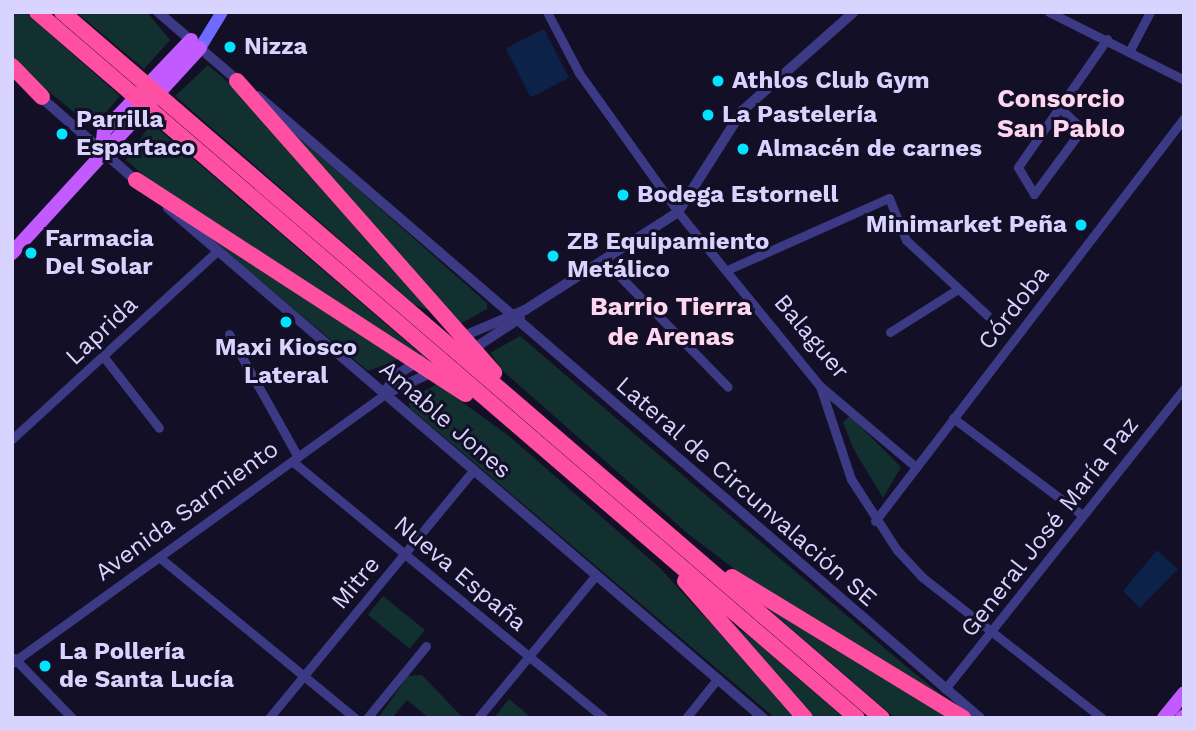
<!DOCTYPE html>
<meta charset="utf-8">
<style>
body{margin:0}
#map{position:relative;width:1196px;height:730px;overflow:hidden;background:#130f26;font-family:"Work Sans",sans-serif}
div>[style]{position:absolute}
.green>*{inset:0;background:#12302f;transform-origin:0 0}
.water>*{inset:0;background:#0c2248;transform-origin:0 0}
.minor>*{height:9px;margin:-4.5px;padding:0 4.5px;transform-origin:4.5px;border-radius:4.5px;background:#3d3a85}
.tertiary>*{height:10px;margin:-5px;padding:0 5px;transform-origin:5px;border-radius:5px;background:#3d3a85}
.secondary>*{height:12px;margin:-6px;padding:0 6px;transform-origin:6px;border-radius:6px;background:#6f6bff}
.primary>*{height:14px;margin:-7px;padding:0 7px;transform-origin:7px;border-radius:7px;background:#c25bff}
.motorway>*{height:16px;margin:-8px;padding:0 8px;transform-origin:8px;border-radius:8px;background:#ff4fa3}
.dots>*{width:19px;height:19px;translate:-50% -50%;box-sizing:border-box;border:4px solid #130f26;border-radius:50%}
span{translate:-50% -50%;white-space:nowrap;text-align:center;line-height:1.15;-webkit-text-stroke:6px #130f26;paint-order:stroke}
.poi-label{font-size:24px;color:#d9d4ff;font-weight:700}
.left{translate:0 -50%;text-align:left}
.right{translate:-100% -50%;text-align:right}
.street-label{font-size:24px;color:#d9d4ff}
.neighbourhood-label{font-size:26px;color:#ffd6f0;font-weight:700}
.frame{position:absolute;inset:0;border:14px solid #d9d4ff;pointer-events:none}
</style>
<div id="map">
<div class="green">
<i style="clip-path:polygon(12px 12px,25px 12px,120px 96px,93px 128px,12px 61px)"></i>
<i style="clip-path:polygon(76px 12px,147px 12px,170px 40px,144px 69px)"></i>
<i style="clip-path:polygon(208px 65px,249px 100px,433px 312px,415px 305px,175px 96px)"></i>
<i style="clip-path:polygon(151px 123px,170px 139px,442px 372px,173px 200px,126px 160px)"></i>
<i style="clip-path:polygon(284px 124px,487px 303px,487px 309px,460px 324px)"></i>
<i style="clip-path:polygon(201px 231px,202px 230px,400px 359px,368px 371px)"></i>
<i style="clip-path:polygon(520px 336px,908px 668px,962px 711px,758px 587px,687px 533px,504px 372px,490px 353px)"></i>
<i style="clip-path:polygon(437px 384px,509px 436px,660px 568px,797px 718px,775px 718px,410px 408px,408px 400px)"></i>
<i style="clip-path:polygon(850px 416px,901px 467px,883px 498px,853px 448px,843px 422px)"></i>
<i style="left:383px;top:596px;width:54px;height:24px;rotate:39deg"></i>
<i style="clip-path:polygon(758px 600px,957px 718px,895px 718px)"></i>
<i style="clip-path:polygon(733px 624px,755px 641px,844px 718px,810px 718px)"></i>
<i style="clip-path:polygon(422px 675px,463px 718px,429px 718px,407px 700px,392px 718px,378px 718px,408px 676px)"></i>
<i style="clip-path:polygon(509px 699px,520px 708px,532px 718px,494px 718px)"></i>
</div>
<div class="water">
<i style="left:544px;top:29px;width:55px;height:43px;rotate:63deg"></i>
<i style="clip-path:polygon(1157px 550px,1178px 569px,1140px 608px,1123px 591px)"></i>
</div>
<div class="minor">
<i style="left:547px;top:12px;width:69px;rotate:62.3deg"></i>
<i style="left:579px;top:73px;width:171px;rotate:54.5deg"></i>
<i style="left:678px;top:212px;width:225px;rotate:50.8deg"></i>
<i style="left:820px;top:386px;width:126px;rotate:40.2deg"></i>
<i style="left:1049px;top:12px;width:151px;rotate:26.7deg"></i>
<i style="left:1130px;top:50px;width:43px;rotate:-62.2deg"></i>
<i style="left:1060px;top:108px;width:30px;rotate:44deg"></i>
<i style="left:1082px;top:129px;width:81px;rotate:126.4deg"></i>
<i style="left:1034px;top:194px;width:31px;rotate:-121deg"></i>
<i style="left:1018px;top:167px;width:156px;rotate:-55.2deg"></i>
<i style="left:604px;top:260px;width:177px;rotate:45.7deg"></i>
<i style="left:727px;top:270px;width:177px;rotate:-24deg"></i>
<i style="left:889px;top:198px;width:45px;rotate:68deg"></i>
<i style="left:906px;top:240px;width:112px;rotate:42.8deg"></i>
<i style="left:890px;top:332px;width:80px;rotate:-32.3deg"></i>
<i style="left:229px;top:334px;width:141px;rotate:60.7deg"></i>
<i style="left:103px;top:356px;width:91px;rotate:52.1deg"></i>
<i style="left:820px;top:386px;width:98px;rotate:71.6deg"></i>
<i style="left:851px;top:479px;width:85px;rotate:57.1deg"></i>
<i style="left:897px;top:550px;width:37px;rotate:47deg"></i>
<i style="left:922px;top:577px;width:229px;rotate:38.1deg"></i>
<i style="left:953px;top:418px;width:161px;rotate:36.9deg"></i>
<i style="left:12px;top:439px;width:278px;rotate:-42.5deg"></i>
<i style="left:292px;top:461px;width:404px;rotate:39.5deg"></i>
<i style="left:875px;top:521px;width:508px;rotate:-52.52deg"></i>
<i style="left:159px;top:557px;width:254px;rotate:39.4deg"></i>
<i style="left:14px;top:658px;width:83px;rotate:46deg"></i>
<i style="left:12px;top:663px;width:458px;rotate:-35.8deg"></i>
<i style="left:945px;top:689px;width:384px;rotate:-51.5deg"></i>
<i style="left:269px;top:718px;width:319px;rotate:-50.5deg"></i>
<i style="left:367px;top:718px;width:93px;rotate:-50.7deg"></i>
<i style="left:478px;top:718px;width:184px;rotate:-50.5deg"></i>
<i style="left:686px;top:718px;width:51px;rotate:-51.3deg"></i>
</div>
<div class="tertiary">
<i style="left:158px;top:12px;width:112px;rotate:40.7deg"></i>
<i style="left:36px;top:93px;width:138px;rotate:41.2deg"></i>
<i style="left:258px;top:96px;width:953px;rotate:40.74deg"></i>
<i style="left:168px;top:208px;width:784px;rotate:40.6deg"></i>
<i style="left:459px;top:338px;width:72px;rotate:-23deg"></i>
<i style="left:525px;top:310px;width:182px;rotate:-32.6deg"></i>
<i style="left:678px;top:212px;width:120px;rotate:-57.6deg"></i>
<i style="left:742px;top:111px;width:149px;rotate:-41.5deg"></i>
<i style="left:470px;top:351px;width:60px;rotate:-33.4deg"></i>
<i style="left:383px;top:395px;width:24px;rotate:-57deg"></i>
<i style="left:396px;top:375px;width:29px;rotate:-31deg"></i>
<i style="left:383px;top:395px;width:60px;rotate:-24.8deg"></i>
</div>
<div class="secondary">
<i style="left:200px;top:48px;width:42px;rotate:-58.6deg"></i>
</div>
<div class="primary">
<i style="left:102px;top:150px;width:19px;rotate:-84deg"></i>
<i style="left:104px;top:131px;width:126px;rotate:-46.3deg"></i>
<i style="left:12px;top:253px;width:278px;rotate:-47.5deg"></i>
<i style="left:1164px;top:718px;width:32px;rotate:-51deg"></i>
<i style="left:1182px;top:718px;width:3px;rotate:-45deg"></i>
</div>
<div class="motorway">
<i style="left:37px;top:12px;width:1082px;rotate:40.73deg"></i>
<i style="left:62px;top:12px;width:1082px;rotate:40.73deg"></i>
<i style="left:12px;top:66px;width:43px;rotate:45.9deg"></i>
<i style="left:237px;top:81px;width:389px;rotate:48.6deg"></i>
<i style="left:136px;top:180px;width:393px;rotate:33deg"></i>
<i style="left:732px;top:577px;width:271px;rotate:31.4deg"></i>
<i style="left:685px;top:581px;width:182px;rotate:48.8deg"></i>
</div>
<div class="dots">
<i style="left:230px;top:47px;background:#00e5ff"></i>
<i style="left:718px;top:81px;background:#00e5ff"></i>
<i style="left:708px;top:115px;background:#00e5ff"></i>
<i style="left:62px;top:134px;background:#00e5ff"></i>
<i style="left:743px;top:149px;background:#00e5ff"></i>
<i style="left:623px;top:195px;background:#00e5ff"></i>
<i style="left:1081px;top:225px;background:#00e5ff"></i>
<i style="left:31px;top:253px;background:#00e5ff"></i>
<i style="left:553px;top:256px;background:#00e5ff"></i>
<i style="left:286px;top:322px;background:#00e5ff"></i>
<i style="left:45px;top:666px;background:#00e5ff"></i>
</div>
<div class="poi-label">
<span class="left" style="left:244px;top:47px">Nizza</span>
<span class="left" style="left:732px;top:81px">Athlos Club Gym</span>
<span class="left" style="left:722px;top:115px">La Pastelería</span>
<span class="left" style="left:76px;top:134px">Parrilla<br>Espartaco</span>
<span class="left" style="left:757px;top:149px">Almacén de carnes</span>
<span class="left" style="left:637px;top:195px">Bodega Estornell</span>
<span class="right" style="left:1067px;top:225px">Minimarket Peña</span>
<span class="left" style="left:45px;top:253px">Farmacia<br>Del Solar</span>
<span class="left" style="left:567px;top:256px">ZB Equipamiento<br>Metálico</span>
<span style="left:286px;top:362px">Maxi Kiosco<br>Lateral</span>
<span class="left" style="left:59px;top:666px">La Pollería<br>de Santa Lucía</span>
</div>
<div class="street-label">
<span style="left:1014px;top:308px;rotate:-52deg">Córdoba</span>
<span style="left:102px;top:331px;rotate:-43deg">Laprida</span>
<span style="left:811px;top:337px;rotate:50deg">Balaguer</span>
<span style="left:445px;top:420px;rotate:41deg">Amable Jones</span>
<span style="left:746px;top:492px;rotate:41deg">Lateral de Circunvalación SE</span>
<span style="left:187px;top:511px;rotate:-36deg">Avenida Sarmiento</span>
<span style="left:1050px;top:527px;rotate:-52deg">General José María Paz</span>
<span style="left:460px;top:574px;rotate:40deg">Nueva España</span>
<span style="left:356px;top:583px;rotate:-50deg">Mitre</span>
</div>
<div class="neighbourhood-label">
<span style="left:1061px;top:114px">Consorcio<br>San Pablo</span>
<span style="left:671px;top:322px">Barrio Tierra<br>de Arenas</span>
</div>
<div class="frame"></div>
</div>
